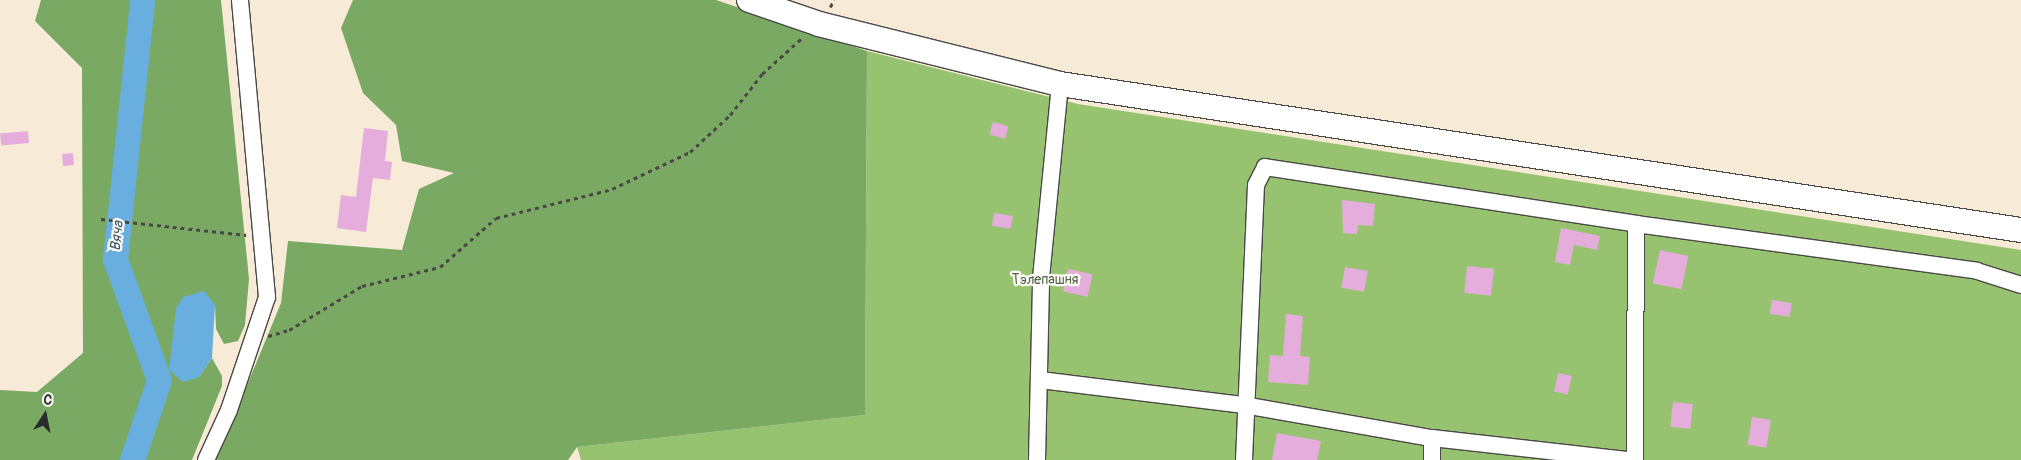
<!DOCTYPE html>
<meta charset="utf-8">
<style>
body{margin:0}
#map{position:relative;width:2021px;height:460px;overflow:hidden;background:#f7ead7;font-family:Pangolin,sans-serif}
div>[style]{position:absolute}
.green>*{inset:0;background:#97c371}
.forest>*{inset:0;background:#79a963}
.water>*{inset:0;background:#68afdf}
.river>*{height:25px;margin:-12.5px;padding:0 12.5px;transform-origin:12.5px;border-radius:12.5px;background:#68afdf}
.building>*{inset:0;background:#e5addc;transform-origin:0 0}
.path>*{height:2.5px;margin-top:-1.25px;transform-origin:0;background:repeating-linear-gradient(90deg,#4a4845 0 4px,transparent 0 8px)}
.roads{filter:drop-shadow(1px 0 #4a4845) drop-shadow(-1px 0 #4a4845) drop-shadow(0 1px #4a4845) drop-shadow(0 -1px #4a4845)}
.street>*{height:16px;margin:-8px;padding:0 8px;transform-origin:8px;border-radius:8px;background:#fff}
.secondary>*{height:24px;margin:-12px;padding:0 12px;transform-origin:12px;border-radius:12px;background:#fff}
span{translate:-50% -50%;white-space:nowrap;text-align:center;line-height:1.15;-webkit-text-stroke:4.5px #fdfcf7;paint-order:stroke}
.park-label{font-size:14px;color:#516044}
.water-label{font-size:15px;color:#40596a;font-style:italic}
.north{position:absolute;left:20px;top:390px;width:50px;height:50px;-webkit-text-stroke:4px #fdfcf7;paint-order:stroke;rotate:11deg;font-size:14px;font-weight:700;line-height:20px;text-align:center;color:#2b2b2b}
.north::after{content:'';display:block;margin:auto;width:18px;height:22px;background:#2b2b2b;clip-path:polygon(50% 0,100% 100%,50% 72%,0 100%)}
</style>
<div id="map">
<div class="green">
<i style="clip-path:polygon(867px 51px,1078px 104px,2021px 250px,2021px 460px,581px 460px,577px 447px,865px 415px)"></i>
</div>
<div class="forest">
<i style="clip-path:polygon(41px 0,221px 0,249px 279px,245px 325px,238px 341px,224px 344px,216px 329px,215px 305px,199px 377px,212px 358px,222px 376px,222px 386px,192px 460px,0 460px,0 390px,37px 392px,83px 353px,82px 68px,35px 21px)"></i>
<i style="clip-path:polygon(353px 0,716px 0,867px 51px,865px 415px,577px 447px,568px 460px,216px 460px,281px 303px,288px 241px,402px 250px,419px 189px,454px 173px,402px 161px,396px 125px,363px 93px,341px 28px)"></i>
</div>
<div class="water">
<i style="clip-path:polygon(204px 291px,215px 305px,212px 358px,199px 377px,183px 382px,169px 370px,176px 309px,183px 297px)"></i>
</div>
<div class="river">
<i style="left:132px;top:460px;width:84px;rotate:-71.4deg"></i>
<i style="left:159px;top:380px;width:129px;rotate:-110deg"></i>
<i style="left:115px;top:259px;width:260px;rotate:-84deg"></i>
</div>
<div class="building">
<i style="left:993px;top:122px;width:16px;height:13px;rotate:15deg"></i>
<i style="clip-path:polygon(364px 128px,388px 131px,385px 161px,392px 162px,390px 180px,373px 178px,366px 232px,337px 228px,341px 195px,356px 197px)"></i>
<i style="left:28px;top:131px;width:12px;height:28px;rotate:85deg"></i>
<i style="left:73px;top:153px;width:12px;height:11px;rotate:85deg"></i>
<i style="clip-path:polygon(1342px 200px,1375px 204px,1373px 226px,1358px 225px,1357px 234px,1343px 233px)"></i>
<i style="left:994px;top:213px;width:19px;height:13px;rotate:9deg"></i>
<i style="clip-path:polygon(1561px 228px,1600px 236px,1597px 250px,1574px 245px,1570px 265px,1555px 262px)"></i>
<i style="left:1660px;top:250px;width:29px;height:34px;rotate:12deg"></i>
<i style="left:1467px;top:266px;width:27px;height:27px;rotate:6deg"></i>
<i style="left:1345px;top:267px;width:23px;height:21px;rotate:10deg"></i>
<i style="left:1068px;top:269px;width:25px;height:23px;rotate:12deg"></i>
<i style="left:1772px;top:300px;width:20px;height:14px;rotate:9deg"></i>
<i style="clip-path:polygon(1286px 314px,1303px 316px,1300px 356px,1310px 357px,1308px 385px,1268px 382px,1270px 355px,1283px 356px)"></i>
<i style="left:1558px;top:373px;width:14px;height:19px;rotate:12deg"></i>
<i style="left:1673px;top:402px;width:20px;height:25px;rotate:6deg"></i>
<i style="left:1752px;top:417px;width:19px;height:28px;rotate:9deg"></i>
<i style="clip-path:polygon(1277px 433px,1321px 441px,1317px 460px,1272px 460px)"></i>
</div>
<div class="path">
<i style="left:830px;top:7px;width:8px;rotate:-60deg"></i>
<i style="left:101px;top:219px;width:146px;rotate:6.3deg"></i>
<i style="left:268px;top:336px;width:22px;rotate:-16deg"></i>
<i style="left:289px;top:330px;width:85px;rotate:-31.1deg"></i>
<i style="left:362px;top:286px;width:80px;rotate:-13.7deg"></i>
<i style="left:440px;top:267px;width:74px;rotate:-41.2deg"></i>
<i style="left:496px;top:218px;width:120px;rotate:-14deg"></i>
<i style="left:612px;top:189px;width:86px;rotate:-25.4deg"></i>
<i style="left:690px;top:152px;width:54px;rotate:-42.8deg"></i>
<i style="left:730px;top:115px;width:52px;rotate:-52deg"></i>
<i style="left:762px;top:74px;width:55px;rotate:-42.1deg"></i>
</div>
<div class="roads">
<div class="street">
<i style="left:1040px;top:380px;width:206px;rotate:7deg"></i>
<i style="left:1244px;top:405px;width:191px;rotate:10deg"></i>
<i style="left:1432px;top:438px;width:196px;rotate:6.4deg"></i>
<i style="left:1432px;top:438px;width:22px;rotate:90deg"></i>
<i style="left:206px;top:460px;width:55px;rotate:-65.3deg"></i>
<i style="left:229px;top:410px;width:119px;rotate:-71.4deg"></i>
<i style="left:267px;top:297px;width:298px;rotate:-95.2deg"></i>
<i style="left:1037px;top:460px;width:182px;rotate:-88.7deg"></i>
<i style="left:1041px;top:278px;width:195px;rotate:-84.4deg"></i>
<i style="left:1244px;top:460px;width:275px;rotate:-87.5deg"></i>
<i style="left:1256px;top:185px;width:20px;rotate:-63deg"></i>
<i style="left:1265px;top:167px;width:375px;rotate:8.7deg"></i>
<i style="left:1635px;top:460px;width:236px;rotate:-89.8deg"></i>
<i style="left:1636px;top:224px;width:344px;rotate:7.8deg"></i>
<i style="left:1977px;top:271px;width:46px;rotate:17.7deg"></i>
</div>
<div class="secondary">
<i style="left:749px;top:0;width:74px;rotate:18.9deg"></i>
<i style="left:819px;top:24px;width:248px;rotate:14deg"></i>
<i style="left:1060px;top:84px;width:972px;rotate:8.64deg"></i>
</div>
</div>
<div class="park-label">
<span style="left:1045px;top:280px">Тэлепашня</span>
</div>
<div class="water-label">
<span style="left:117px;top:236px;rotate:-84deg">Вяча</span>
</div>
<div class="north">С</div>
</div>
